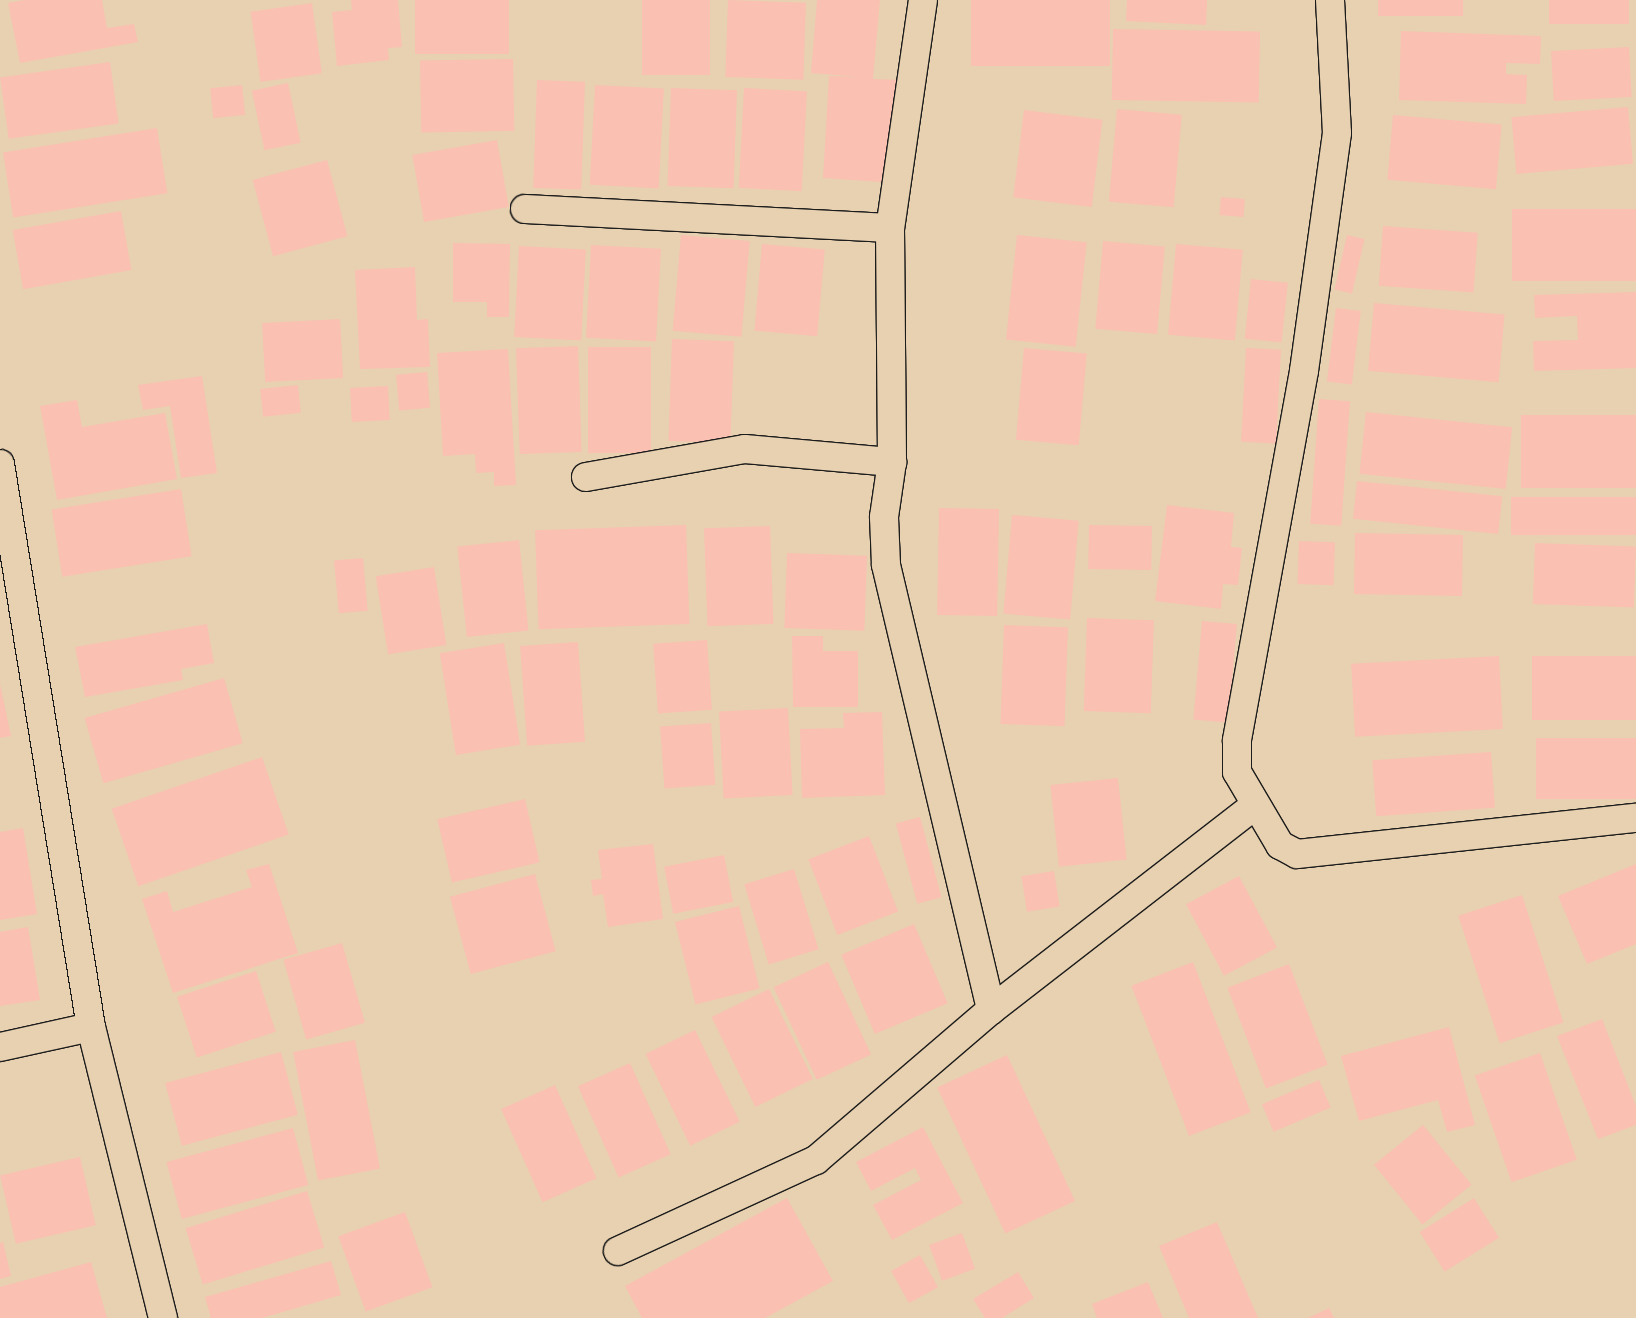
<!DOCTYPE html>
<style>
body{margin:0}
#map{position:relative;width:1636px;height:1318px;overflow:hidden;background:#e8d1b0;font-family:Mynerve,sans-serif}
div>[style]{position:absolute}
.building>*{inset:0;background:#fac0b2;transform-origin:0 0}
.roads{filter:drop-shadow(1px 0 #1c1c1c) drop-shadow(-1px 0 #1c1c1c) drop-shadow(0 1px #1c1c1c) drop-shadow(0 -1px #1c1c1c)}
.minor>*{height:28px;margin:-14px;padding:0 14px;transform-origin:14px;border-radius:14px;background:#e8d1b0}
span{translate:-50% -50%;white-space:nowrap;text-align:center;line-height:1.15;-webkit-text-stroke:5px #e8d1b0;paint-order:stroke}
</style>
<div id="map">
<div class="building">
<i style="clip-path:polygon(24px 0,102px 0,107px 28px,134px 24px,138px 42px,20px 63px,8px 3px)"></i>
<i style="clip-path:polygon(351px 0,398px 0,402px 47px,388px 48px,389px 60px,337px 66px,332px 12px,352px 10px)"></i>
<i style="left:415px;top:0;width:94px;height:54px"></i>
<i style="left:642px;top:0;width:68px;height:75px"></i>
<i style="left:728px;top:0;width:78px;height:77px;rotate:2deg"></i>
<i style="clip-path:polygon(817px 0,880px 0,873px 79px,901px 80px,896px 183px,823px 178px,829px 76px,859px 77px,811px 73px)"></i>
<i style="left:971px;top:0;width:139px;height:66px"></i>
<i style="clip-path:polygon(1127px 0,1207px 0,1206px 25px,1126px 21px)"></i>
<i style="left:1378px;top:0;width:85px;height:16px"></i>
<i style="left:1549px;top:0;width:80px;height:24px"></i>
<i style="left:312px;top:3px;width:71px;height:62px;rotate:82deg"></i>
<i style="left:1113px;top:29px;width:147px;height:71px;rotate:1deg"></i>
<i style="clip-path:polygon(1401px 31px,1541px 36px,1540px 64px,1506px 63px,1506px 74px,1527px 75px,1526px 104px,1399px 100px)"></i>
<i style="left:1629px;top:47px;width:50px;height:78px;rotate:87deg"></i>
<i style="left:513px;top:59px;width:72px;height:93px;rotate:89deg"></i>
<i style="left:110px;top:62px;width:62px;height:111px;rotate:82deg"></i>
<i style="left:537px;top:80px;width:48px;height:108px;rotate:2deg"></i>
<i style="left:288px;top:83px;width:61px;height:37px;rotate:78deg"></i>
<i style="left:242px;top:85px;width:30px;height:32px;rotate:84deg"></i>
<i style="left:595px;top:85px;width:69px;height:100px;rotate:3deg"></i>
<i style="left:671px;top:88px;width:66px;height:98px;rotate:2deg"></i>
<i style="left:744px;top:88px;width:63px;height:100px;rotate:3deg"></i>
<i style="left:1628px;top:107px;width:57px;height:117px;rotate:85deg"></i>
<i style="left:1117px;top:109px;width:65px;height:93px;rotate:5deg"></i>
<i style="left:1024px;top:110px;width:79px;height:88px;rotate:7deg"></i>
<i style="left:1393px;top:115px;width:109px;height:65px;rotate:5deg"></i>
<i style="left:157px;top:128px;width:66px;height:156px;rotate:81deg"></i>
<i style="left:497px;top:140px;width:68px;height:86px;rotate:80deg"></i>
<i style="left:327px;top:160px;width:79px;height:77px;rotate:75deg"></i>
<i style="left:1221px;top:197px;width:24px;height:18px;rotate:5deg"></i>
<i style="left:1636px;top:209px;width:72px;height:124px;rotate:90deg"></i>
<i style="left:121px;top:211px;width:60px;height:110px;rotate:80deg"></i>
<i style="left:1383px;top:226px;width:95px;height:60px;rotate:4deg"></i>
<i style="left:681px;top:235px;width:69px;height:96px;rotate:5deg"></i>
<i style="left:1017px;top:235px;width:70px;height:105px;rotate:6deg"></i>
<i style="left:1347px;top:235px;width:18px;height:56px;rotate:13deg"></i>
<i style="left:1103px;top:241px;width:62px;height:88px;rotate:5deg"></i>
<i style="clip-path:polygon(453px 243px,510px 244px,509px 317px,487px 317px,487px 302px,453px 302px)"></i>
<i style="left:762px;top:244px;width:63px;height:87px;rotate:5deg"></i>
<i style="left:1176px;top:244px;width:67px;height:91px;rotate:5deg"></i>
<i style="left:591px;top:245px;width:70px;height:93px;rotate:3deg"></i>
<i style="left:519px;top:246px;width:67px;height:91px;rotate:3deg"></i>
<i style="clip-path:polygon(415px 267px,417px 320px,428px 319px,430px 367px,360px 369px,355px 270px)"></i>
<i style="left:1251px;top:279px;width:37px;height:60px;rotate:6deg"></i>
<i style="clip-path:polygon(1636px 292px,1636px 368px,1534px 371px,1533px 341px,1578px 340px,1577px 316px,1535px 318px,1534px 295px)"></i>
<i style="left:1374px;top:303px;width:131px;height:68px;rotate:5deg"></i>
<i style="left:1336px;top:308px;width:25px;height:74px;rotate:7deg"></i>
<i style="left:340px;top:319px;width:59px;height:78px;rotate:87deg"></i>
<i style="left:672px;top:339px;width:62px;height:102px;rotate:2deg"></i>
<i style="left:578px;top:346px;width:106px;height:62px;rotate:88deg"></i>
<i style="left:588px;top:347px;width:63px;height:106px"></i>
<i style="left:1024px;top:348px;width:63px;height:92px;rotate:5deg"></i>
<i style="left:1246px;top:348px;width:35px;height:94px;rotate:3deg"></i>
<i style="clip-path:polygon(508px 349px,516px 485px,494px 486px,494px 472px,476px 473px,475px 454px,443px 456px,437px 353px)"></i>
<i style="left:427px;top:372px;width:36px;height:31px;rotate:85deg"></i>
<i style="clip-path:polygon(202px 376px,217px 473px,181px 478px,170px 406px,143px 410px,138px 385px)"></i>
<i style="left:298px;top:385px;width:28px;height:38px;rotate:84deg"></i>
<i style="left:388px;top:386px;width:34px;height:38px;rotate:87deg"></i>
<i style="left:1319px;top:399px;width:31px;height:125px;rotate:4deg"></i>
<i style="clip-path:polygon(77px 400px,82px 427px,165px 413px,177px 479px,57px 500px,40px 406px)"></i>
<i style="left:1366px;top:412px;width:147px;height:62px;rotate:6deg"></i>
<i style="left:1521px;top:415px;width:115px;height:73px"></i>
<i style="left:1357px;top:481px;width:146px;height:38px;rotate:6deg"></i>
<i style="left:181px;top:489px;width:68px;height:131px;rotate:81deg"></i>
<i style="left:1511px;top:497px;width:125px;height:38px"></i>
<i style="clip-path:polygon(1167px 505px,1234px 513px,1231px 547px,1242px 548px,1238px 585px,1223px 584px,1221px 609px,1155px 601px)"></i>
<i style="left:939px;top:508px;width:60px;height:107px;rotate:1deg"></i>
<i style="left:1012px;top:515px;width:67px;height:99px;rotate:5deg"></i>
<i style="left:686px;top:525px;width:99px;height:151px;rotate:88deg"></i>
<i style="left:1089px;top:525px;width:63px;height:44px;rotate:1deg"></i>
<i style="left:770px;top:526px;width:98px;height:66px;rotate:88deg"></i>
<i style="left:1355px;top:533px;width:108px;height:61px;rotate:1deg"></i>
<i style="left:519px;top:540px;width:91px;height:62px;rotate:84deg"></i>
<i style="left:1299px;top:541px;width:36px;height:43px;rotate:2deg"></i>
<i style="left:1535px;top:543px;width:101px;height:61px;rotate:2deg"></i>
<i style="left:787px;top:553px;width:80px;height:75px;rotate:2deg"></i>
<i style="left:363px;top:558px;width:53px;height:29px;rotate:85deg"></i>
<i style="left:434px;top:567px;width:79px;height:59px;rotate:81deg"></i>
<i style="left:1087px;top:618px;width:67px;height:93px;rotate:2deg"></i>
<i style="left:1202px;top:621px;width:35px;height:99px;rotate:5deg"></i>
<i style="clip-path:polygon(207px 624px,214px 663px,181px 669px,183px 680px,85px 697px,75px 647px)"></i>
<i style="left:1004px;top:625px;width:64px;height:99px;rotate:2deg"></i>
<i style="clip-path:polygon(792px 636px,823px 636px,823px 651px,858px 651px,858px 707px,793px 707px)"></i>
<i style="left:707px;top:640px;width:70px;height:54px;rotate:86deg"></i>
<i style="left:578px;top:642px;width:100px;height:58px;rotate:86deg"></i>
<i style="left:504px;top:643px;width:103px;height:65px;rotate:81deg"></i>
<i style="left:1499px;top:656px;width:73px;height:148px;rotate:87deg"></i>
<i style="left:1636px;top:656px;width:64px;height:104px;rotate:90deg"></i>
<i style="left:224px;top:678px;width:68px;height:145px;rotate:74deg"></i>
<i style="clip-path:polygon(0 684px,11px 736px,0 738px)"></i>
<i style="left:788px;top:708px;width:87px;height:69px;rotate:87deg"></i>
<i style="clip-path:polygon(882px 712px,885px 795px,802px 798px,800px 729px,844px 728px,843px 713px)"></i>
<i style="left:711px;top:723px;width:62px;height:51px;rotate:86deg"></i>
<i style="left:1636px;top:738px;width:61px;height:100px;rotate:90deg"></i>
<i style="left:1491px;top:752px;width:56px;height:119px;rotate:86deg"></i>
<i style="left:262px;top:757px;width:82px;height:159px;rotate:71deg"></i>
<i style="left:1118px;top:778px;width:82px;height:68px;rotate:84deg"></i>
<i style="left:525px;top:799px;width:65px;height:90px;rotate:77deg"></i>
<i style="left:920px;top:817px;width:83px;height:25px;rotate:75deg"></i>
<i style="clip-path:polygon(23px 828px,37px 914px,0 920px,0 832px)"></i>
<i style="left:869px;top:836px;width:81px;height:65px;rotate:69deg"></i>
<i style="clip-path:polygon(653px 844px,663px 919px,608px 927px,603px 894px,593px 896px,591px 880px,602px 879px,598px 850px)"></i>
<i style="left:724px;top:855px;width:48px;height:61px;rotate:79deg"></i>
<i style="clip-path:polygon(269px 864px,298px 953px,173px 993px,142px 899px,167px 891px,173px 912px,252px 887px,246px 870px)"></i>
<i style="clip-path:polygon(1636px 864px,1636px 944px,1587px 964px,1558px 896px)"></i>
<i style="left:794px;top:869px;width:84px;height:52px;rotate:73deg"></i>
<i style="left:1054px;top:871px;width:36px;height:33px;rotate:81deg"></i>
<i style="left:535px;top:874px;width:80px;height:88px;rotate:75deg"></i>
<i style="left:1239px;top:876px;width:81px;height:60px;rotate:62deg"></i>
<i style="left:1522px;top:895px;width:134px;height:67px;rotate:72deg"></i>
<i style="left:739px;top:906px;width:85px;height:66px;rotate:76deg"></i>
<i style="left:914px;top:924px;width:86px;height:79px;rotate:67deg"></i>
<i style="clip-path:polygon(28px 927px,40px 1000px,0 1006px,0 932px)"></i>
<i style="left:342px;top:943px;width:83px;height:61px;rotate:74deg"></i>
<i style="left:828px;top:962px;width:102px;height:60px;rotate:65deg"></i>
<i style="left:1193px;top:962px;width:161px;height:66px;rotate:69deg"></i>
<i style="left:1289px;top:964px;width:108px;height:66px;rotate:69deg"></i>
<i style="left:256px;top:971px;width:64px;height:83px;rotate:72deg"></i>
<i style="left:769px;top:989px;width:100px;height:64px;rotate:64deg"></i>
<i style="clip-path:polygon(1602px 1019px,1636px 1106px,1636px 1125px,1598px 1139px,1557px 1036px)"></i>
<i style="clip-path:polygon(1449px 1027px,1475px 1125px,1447px 1132px,1438px 1100px,1359px 1121px,1341px 1056px)"></i>
<i style="left:695px;top:1030px;width:102px;height:55px;rotate:64deg"></i>
<i style="left:355px;top:1040px;width:131px;height:63px;rotate:79deg"></i>
<i style="left:281px;top:1052px;width:65px;height:120px;rotate:75deg"></i>
<i style="left:1540px;top:1053px;width:113px;height:69px;rotate:71deg"></i>
<i style="left:1007px;top:1055px;width:161px;height:77px;rotate:65deg"></i>
<i style="left:630px;top:1063px;width:100px;height:57px;rotate:66deg"></i>
<i style="left:1319px;top:1080px;width:30px;height:62px;rotate:67deg"></i>
<i style="left:555px;top:1085px;width:102px;height:59px;rotate:66deg"></i>
<i style="left:1423px;top:1125px;width:77px;height:63px;rotate:51deg"></i>
<i style="clip-path:polygon(923px 1127px,963px 1203px,892px 1240px,873px 1205px,921px 1180px,915px 1168px,871px 1191px,856px 1162px)"></i>
<i style="left:293px;top:1128px;width:59px;height:131px;rotate:75deg"></i>
<i style="left:80px;top:1157px;width:70px;height:82px;rotate:77deg"></i>
<i style="left:307px;top:1191px;width:59px;height:127px;rotate:73deg"></i>
<i style="clip-path:polygon(787px 1198px,833px 1281px,765px 1318px,642px 1318px,625px 1286px)"></i>
<i style="left:1474px;top:1198px;width:47px;height:64px;rotate:58deg"></i>
<i style="left:405px;top:1212px;width:80px;height:71px;rotate:70deg"></i>
<i style="clip-path:polygon(1217px 1222px,1258px 1318px,1189px 1318px,1159px 1246px)"></i>
<i style="left:962px;top:1233px;width:38px;height:35px;rotate:70deg"></i>
<i style="clip-path:polygon(3px 1242px,11px 1276px,0 1279px,0 1243px)"></i>
<i style="left:920px;top:1255px;width:37px;height:33px;rotate:61deg"></i>
<i style="clip-path:polygon(331px 1261px,341px 1295px,262px 1318px,211px 1318px,205px 1297px)"></i>
<i style="clip-path:polygon(91px 1262px,107px 1318px,0 1318px,0 1287px)"></i>
<i style="clip-path:polygon(1018px 1272px,1034px 1298px,1002px 1318px,985px 1318px,973px 1299px)"></i>
<i style="clip-path:polygon(1148px 1282px,1163px 1318px,1097px 1318px,1092px 1304px)"></i>
<i style="clip-path:polygon(1329px 1308px,1334px 1318px,1308px 1318px)"></i>
</div>
<div class="roads">
<div class="minor">
<i style="left:923px;top:0;width:230px;rotate:98.2deg"></i>
<i style="left:890px;top:228px;width:234px;rotate:89.5deg"></i>
<i style="left:892px;top:462px;width:56px;rotate:98.3deg"></i>
<i style="left:884px;top:517px;width:48px;rotate:87.6deg"></i>
<i style="left:886px;top:565px;width:457px;rotate:76.7deg"></i>
<i style="left:1330px;top:0;width:133px;rotate:87deg"></i>
<i style="left:1337px;top:133px;width:240px;rotate:97.9deg"></i>
<i style="left:1304px;top:371px;width:376px;rotate:100.3deg"></i>
<i style="left:1237px;top:741px;width:31px;rotate:90deg"></i>
<i style="left:1237px;top:772px;width:85px;rotate:59.5deg"></i>
<i style="left:1280px;top:845px;width:19px;rotate:28deg"></i>
<i style="left:1297px;top:854px;width:341px;rotate:-6.1deg"></i>
<i style="left:525px;top:209px;width:365px;rotate:3deg"></i>
<i style="left:0;top:464px;width:570px;rotate:80.82deg"></i>
<i style="left:91px;top:1027px;width:300px;rotate:76.1deg"></i>
<i style="left:586px;top:477px;width:161px;rotate:-10deg"></i>
<i style="left:745px;top:449px;width:148px;rotate:5.1deg"></i>
<i style="left:0;top:1047px;width:93px;rotate:-12.4deg"></i>
<i style="left:618px;top:1251px;width:218px;rotate:-24.7deg"></i>
<i style="left:816px;top:1160px;width:230px;rotate:-40.6deg"></i>
<i style="left:991px;top:1010px;width:334px;rotate:-37.8deg"></i>
</div>
</div>
</div>
